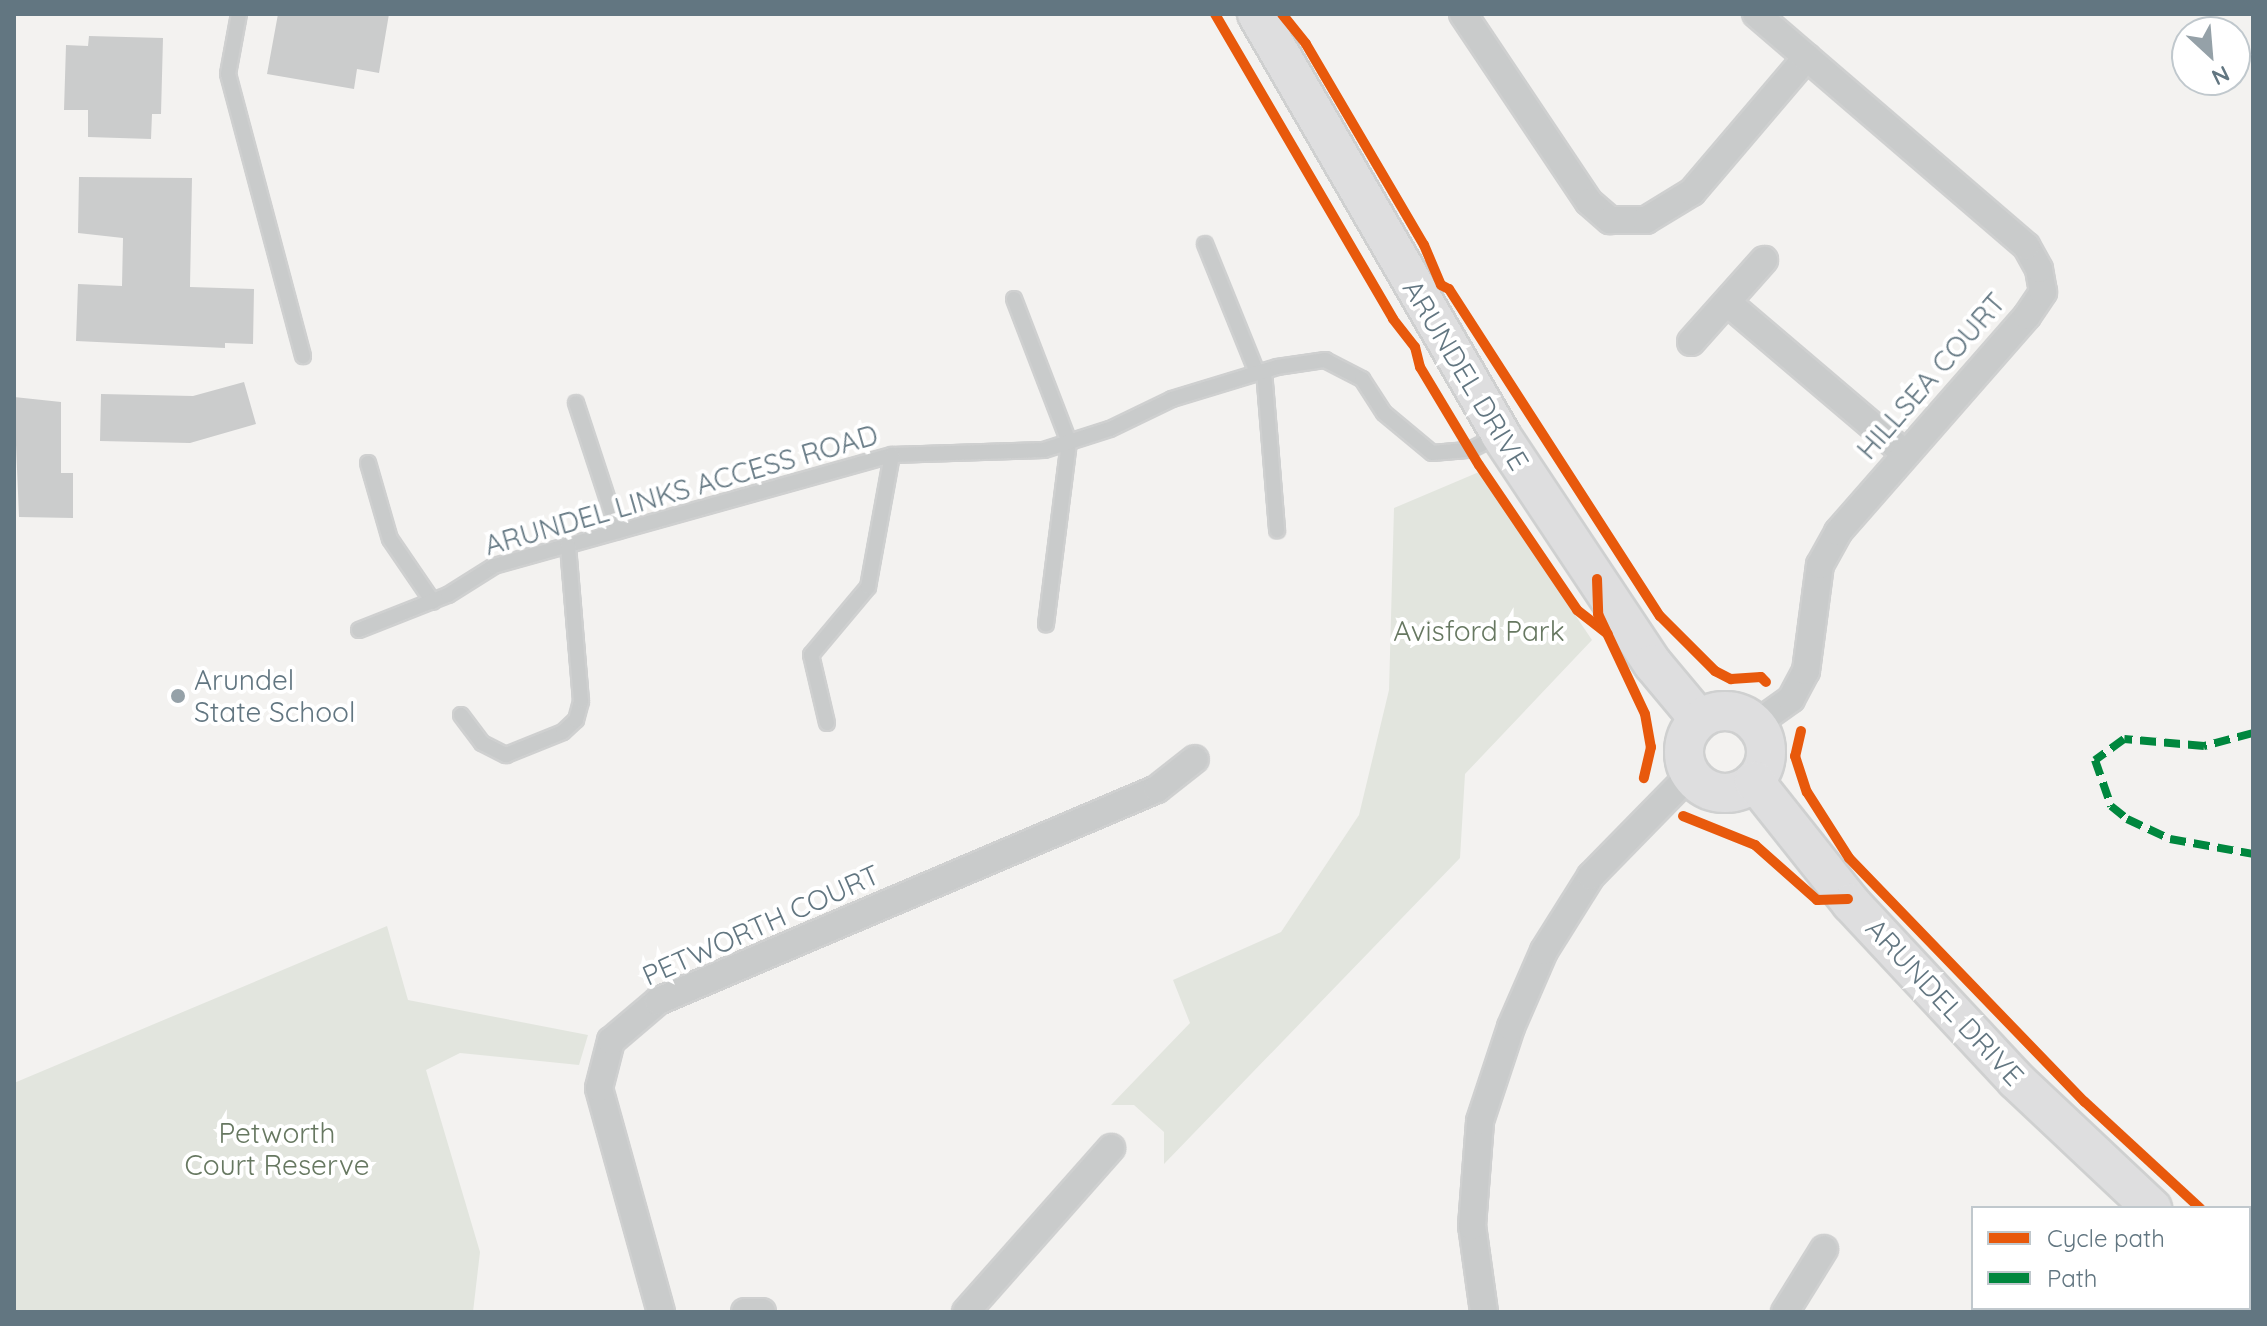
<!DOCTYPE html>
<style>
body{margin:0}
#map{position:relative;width:2267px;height:1326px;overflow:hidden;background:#f3f2f0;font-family:Quicksand,sans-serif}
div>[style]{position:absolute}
.green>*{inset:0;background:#e2e5de}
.building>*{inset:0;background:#cbcccc}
.roads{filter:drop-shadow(2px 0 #cfd0d0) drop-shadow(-2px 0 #cfd0d0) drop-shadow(0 2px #cfd0d0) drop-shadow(0 -2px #cfd0d0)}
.service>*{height:14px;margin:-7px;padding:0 7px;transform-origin:7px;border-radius:7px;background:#c9cbcb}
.minor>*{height:26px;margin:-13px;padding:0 13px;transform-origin:13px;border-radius:13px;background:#c9cbcb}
.secondary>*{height:38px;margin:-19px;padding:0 19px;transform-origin:19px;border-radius:19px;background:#dededf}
.secondary>.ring{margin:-19px;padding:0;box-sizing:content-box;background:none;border:38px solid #dededf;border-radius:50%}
.quiet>*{height:8px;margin-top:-4px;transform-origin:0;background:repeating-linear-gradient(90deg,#00873e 0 16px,transparent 0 24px)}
.cycleway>*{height:10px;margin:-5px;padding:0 5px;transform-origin:5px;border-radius:5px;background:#e8590c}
.dots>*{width:22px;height:22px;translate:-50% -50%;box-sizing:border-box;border:4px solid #fff;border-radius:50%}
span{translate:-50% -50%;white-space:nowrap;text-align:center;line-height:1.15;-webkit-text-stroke:8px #fff;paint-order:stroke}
.street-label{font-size:28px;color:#627681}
.park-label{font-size:28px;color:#677861}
.poi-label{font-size:28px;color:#627681}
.left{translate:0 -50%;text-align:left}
.frame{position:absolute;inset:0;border:16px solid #627681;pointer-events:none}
.legend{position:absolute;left:1971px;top:1206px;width:280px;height:104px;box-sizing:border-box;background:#fff;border:2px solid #c0c8cd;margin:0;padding:10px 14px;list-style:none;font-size:24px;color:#627681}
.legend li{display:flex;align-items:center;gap:16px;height:40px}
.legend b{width:40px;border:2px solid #c0c8cd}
.north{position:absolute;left:2171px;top:16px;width:80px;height:80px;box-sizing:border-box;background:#fff;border:2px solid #c0c8cd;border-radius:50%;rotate:154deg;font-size:22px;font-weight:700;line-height:32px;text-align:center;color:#627681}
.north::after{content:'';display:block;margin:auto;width:28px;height:36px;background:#95a1a8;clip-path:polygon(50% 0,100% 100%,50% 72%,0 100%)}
</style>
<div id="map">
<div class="green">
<i style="clip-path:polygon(1479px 472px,1592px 640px,1465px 774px,1460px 858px,1164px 1164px,1164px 1132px,1134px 1105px,1111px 1105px,1190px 1023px,1173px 980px,1281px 932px,1359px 815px,1389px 690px,1394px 508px)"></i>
<i style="clip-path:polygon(387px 926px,408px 1000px,588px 1035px,579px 1065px,460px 1053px,426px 1070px,480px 1252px,473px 1312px,14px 1312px,14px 1083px)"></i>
</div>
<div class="building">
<i style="clip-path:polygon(278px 14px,389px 14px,379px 73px,357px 69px,354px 89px,267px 74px)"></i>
<i style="clip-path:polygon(89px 36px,163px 38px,161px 114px,152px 114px,151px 139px,88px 137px,88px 110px,64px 110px,66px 45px,88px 46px)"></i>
<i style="clip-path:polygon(79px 177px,192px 178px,190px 287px,254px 289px,253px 344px,225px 343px,225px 348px,76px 341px,78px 284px,122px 286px,123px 238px,78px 233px)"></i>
<i style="clip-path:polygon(244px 382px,256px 424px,190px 443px,100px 441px,101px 394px,193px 396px)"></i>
<i style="clip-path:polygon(14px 397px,61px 402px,61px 473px,73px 473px,73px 518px,19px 517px)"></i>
</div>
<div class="roads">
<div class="service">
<i style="left:239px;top:14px;width:61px;rotate:100.4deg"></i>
<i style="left:228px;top:74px;width:292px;rotate:75.1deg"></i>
<i style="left:1205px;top:244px;width:139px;rotate:68deg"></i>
<i style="left:1014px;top:299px;width:153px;rotate:69deg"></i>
<i style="left:1069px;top:442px;width:184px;rotate:97.2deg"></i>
<i style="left:1264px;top:371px;width:160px;rotate:85.3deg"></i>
<i style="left:576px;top:403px;width:135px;rotate:71.8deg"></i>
<i style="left:368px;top:463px;width:79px;rotate:73.9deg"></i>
<i style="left:390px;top:539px;width:76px;rotate:55.7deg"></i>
<i style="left:359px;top:630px;width:96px;rotate:-21.5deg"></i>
<i style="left:448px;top:595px;width:54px;rotate:-32.2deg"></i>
<i style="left:494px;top:566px;width:413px;rotate:-15.6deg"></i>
<i style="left:892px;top:455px;width:152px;rotate:-1.9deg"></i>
<i style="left:1044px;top:450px;width:69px;rotate:-17.7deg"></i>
<i style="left:1110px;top:429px;width:69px;rotate:-25.8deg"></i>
<i style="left:1172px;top:399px;width:110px;rotate:-16.9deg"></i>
<i style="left:1277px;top:367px;width:49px;rotate:-8.3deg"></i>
<i style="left:1325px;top:360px;width:42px;rotate:27.2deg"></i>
<i style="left:1362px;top:379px;width:40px;rotate:57.1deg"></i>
<i style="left:1384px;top:413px;width:62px;rotate:39.8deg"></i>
<i style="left:1432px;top:453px;width:38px;rotate:-5deg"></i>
<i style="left:1470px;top:450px;width:34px;rotate:-27deg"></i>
<i style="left:461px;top:715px;width:35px;rotate:53deg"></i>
<i style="left:482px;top:743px;width:27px;rotate:27deg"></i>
<i style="left:506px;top:755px;width:61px;rotate:-22deg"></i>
<i style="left:563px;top:732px;width:18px;rotate:-43deg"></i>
<i style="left:576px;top:720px;width:20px;rotate:-75deg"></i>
<i style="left:581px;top:701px;width:157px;rotate:-94.8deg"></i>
<i style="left:827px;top:723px;width:70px;rotate:-103.2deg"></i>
<i style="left:811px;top:655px;width:89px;rotate:-50deg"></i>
<i style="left:868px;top:587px;width:134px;rotate:-79.7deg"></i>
</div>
<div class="minor">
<i style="left:1463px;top:14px;width:226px;rotate:56.2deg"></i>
<i style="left:1589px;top:202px;width:28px;rotate:41deg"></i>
<i style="left:1610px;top:220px;width:36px"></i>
<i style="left:1646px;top:220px;width:54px;rotate:-31.3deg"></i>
<i style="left:1692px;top:192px;width:177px;rotate:-49.6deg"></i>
<i style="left:1728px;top:303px;width:231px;rotate:40.4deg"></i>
<i style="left:1691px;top:342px;width:110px;rotate:-48.3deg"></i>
<i style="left:1756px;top:724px;width:43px;rotate:-35.5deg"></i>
<i style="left:1791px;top:699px;width:32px;rotate:-62deg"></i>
<i style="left:1806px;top:671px;width:107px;rotate:-82.5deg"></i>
<i style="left:1820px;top:565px;width:38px;rotate:-61deg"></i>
<i style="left:1838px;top:532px;width:287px;rotate:-48.8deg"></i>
<i style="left:2027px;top:316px;width:29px;rotate:-56deg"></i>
<i style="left:2043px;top:292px;width:23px;rotate:-100deg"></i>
<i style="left:2039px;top:269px;width:26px;rotate:-119deg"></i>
<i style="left:2026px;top:246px;width:356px;rotate:-139.3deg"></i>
<i style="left:661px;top:1312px;width:232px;rotate:-105.5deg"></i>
<i style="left:599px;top:1088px;width:49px;rotate:-75.7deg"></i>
<i style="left:611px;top:1041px;width:62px;rotate:-40.4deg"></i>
<i style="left:658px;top:1001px;width:542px;rotate:-23.02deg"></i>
<i style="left:1157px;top:789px;width:48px;rotate:-38.3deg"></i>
<i style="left:745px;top:1312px;width:17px"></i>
<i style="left:966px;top:1312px;width:219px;rotate:-48.5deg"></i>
<i style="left:1484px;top:1312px;width:87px;rotate:-97.9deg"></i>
<i style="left:1472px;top:1226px;width:105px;rotate:-85.6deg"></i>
<i style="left:1480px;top:1121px;width:99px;rotate:-71.7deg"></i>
<i style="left:1511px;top:1027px;width:83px;rotate:-66.5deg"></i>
<i style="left:1544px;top:951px;width:89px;rotate:-57.9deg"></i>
<i style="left:1591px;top:876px;width:141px;rotate:-45.6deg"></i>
<i style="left:1785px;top:1312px;width:74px;rotate:-58.2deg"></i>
</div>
<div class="secondary">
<i style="left:1257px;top:14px;width:485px;rotate:59.9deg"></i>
<i style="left:1500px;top:434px;width:276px;rotate:56.4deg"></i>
<i style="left:1653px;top:664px;width:72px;rotate:50.1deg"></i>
<i class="ring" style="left:1684px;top:711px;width:44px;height:44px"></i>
<i style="left:1754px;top:781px;width:156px;rotate:51.5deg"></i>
<i style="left:1851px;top:903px;width:242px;rotate:47deg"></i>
<i style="left:2016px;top:1080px;width:187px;rotate:43.3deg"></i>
<i style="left:2249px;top:1291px;width:6px;rotate:45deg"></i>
</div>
</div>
<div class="quiet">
<i style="left:2253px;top:733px;width:51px;rotate:165.1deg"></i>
<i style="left:2204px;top:746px;width:80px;rotate:-175deg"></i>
<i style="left:2124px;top:739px;width:36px;rotate:144deg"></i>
<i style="left:2095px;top:760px;width:49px;rotate:70.8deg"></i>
<i style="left:2111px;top:806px;width:21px;rotate:39deg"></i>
<i style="left:2127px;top:819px;width:47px;rotate:24.9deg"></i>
<i style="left:2170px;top:839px;width:84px;rotate:10.2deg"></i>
</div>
<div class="cycleway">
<i style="left:1215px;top:14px;width:353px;rotate:59.7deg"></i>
<i style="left:1393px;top:319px;width:36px;rotate:52deg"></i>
<i style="left:1415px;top:347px;width:21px;rotate:76deg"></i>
<i style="left:1420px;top:367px;width:114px;rotate:59deg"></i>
<i style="left:1479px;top:465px;width:175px;rotate:55.9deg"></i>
<i style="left:1577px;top:610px;width:39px;rotate:38deg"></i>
<i style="left:1282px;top:14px;width:38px;rotate:51deg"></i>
<i style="left:1306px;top:44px;width:233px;rotate:59.6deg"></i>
<i style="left:1424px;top:245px;width:43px;rotate:67deg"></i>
<i style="left:1441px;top:285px;width:9px;rotate:27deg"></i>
<i style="left:1449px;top:289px;width:389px;rotate:57.2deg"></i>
<i style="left:1660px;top:616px;width:78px;rotate:45deg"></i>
<i style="left:1715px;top:671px;width:18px;rotate:27deg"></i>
<i style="left:1731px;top:679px;width:30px;rotate:-4deg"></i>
<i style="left:1761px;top:677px;width:7px;rotate:45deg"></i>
<i style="left:1597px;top:579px;width:35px;rotate:88deg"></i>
<i style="left:1598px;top:614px;width:110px;rotate:64.8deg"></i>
<i style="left:1645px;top:714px;width:34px;rotate:80deg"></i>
<i style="left:1651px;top:747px;width:32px;rotate:103deg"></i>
<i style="left:1801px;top:731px;width:26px;rotate:103deg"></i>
<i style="left:1795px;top:756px;width:38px;rotate:72deg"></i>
<i style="left:1807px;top:792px;width:78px;rotate:57.5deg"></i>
<i style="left:1849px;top:858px;width:339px;rotate:46deg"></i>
<i style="left:2085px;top:1102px;width:156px;rotate:42.7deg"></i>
<i style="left:1683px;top:816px;width:78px;rotate:21.9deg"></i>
<i style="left:1755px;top:845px;width:83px;rotate:41.6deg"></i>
<i style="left:1817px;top:900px;width:31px;rotate:-2deg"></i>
</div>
<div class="dots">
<i style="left:178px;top:696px;background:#95a1a8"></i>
</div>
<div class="street-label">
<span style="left:1466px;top:375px;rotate:59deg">ARUNDEL DRIVE</span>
<span style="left:1931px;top:376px;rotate:-49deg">HILLSEA COURT</span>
<span style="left:681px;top:490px;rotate:-16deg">ARUNDEL LINKS ACCESS ROAD</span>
<span style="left:761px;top:925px;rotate:-24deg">PETWORTH COURT</span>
<span style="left:1945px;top:1002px;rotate:47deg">ARUNDEL DRIVE</span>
</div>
<div class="park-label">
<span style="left:1479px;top:631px">Avisford Park</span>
<span style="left:277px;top:1149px">Petworth<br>Court Reserve</span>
</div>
<div class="poi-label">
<span class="left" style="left:194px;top:696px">Arundel<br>State School</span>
</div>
<div class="frame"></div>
<ul class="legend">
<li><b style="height:10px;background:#e8590c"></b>Cycle path</li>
<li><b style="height:10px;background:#00873e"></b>Path</li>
</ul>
<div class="north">N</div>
</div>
